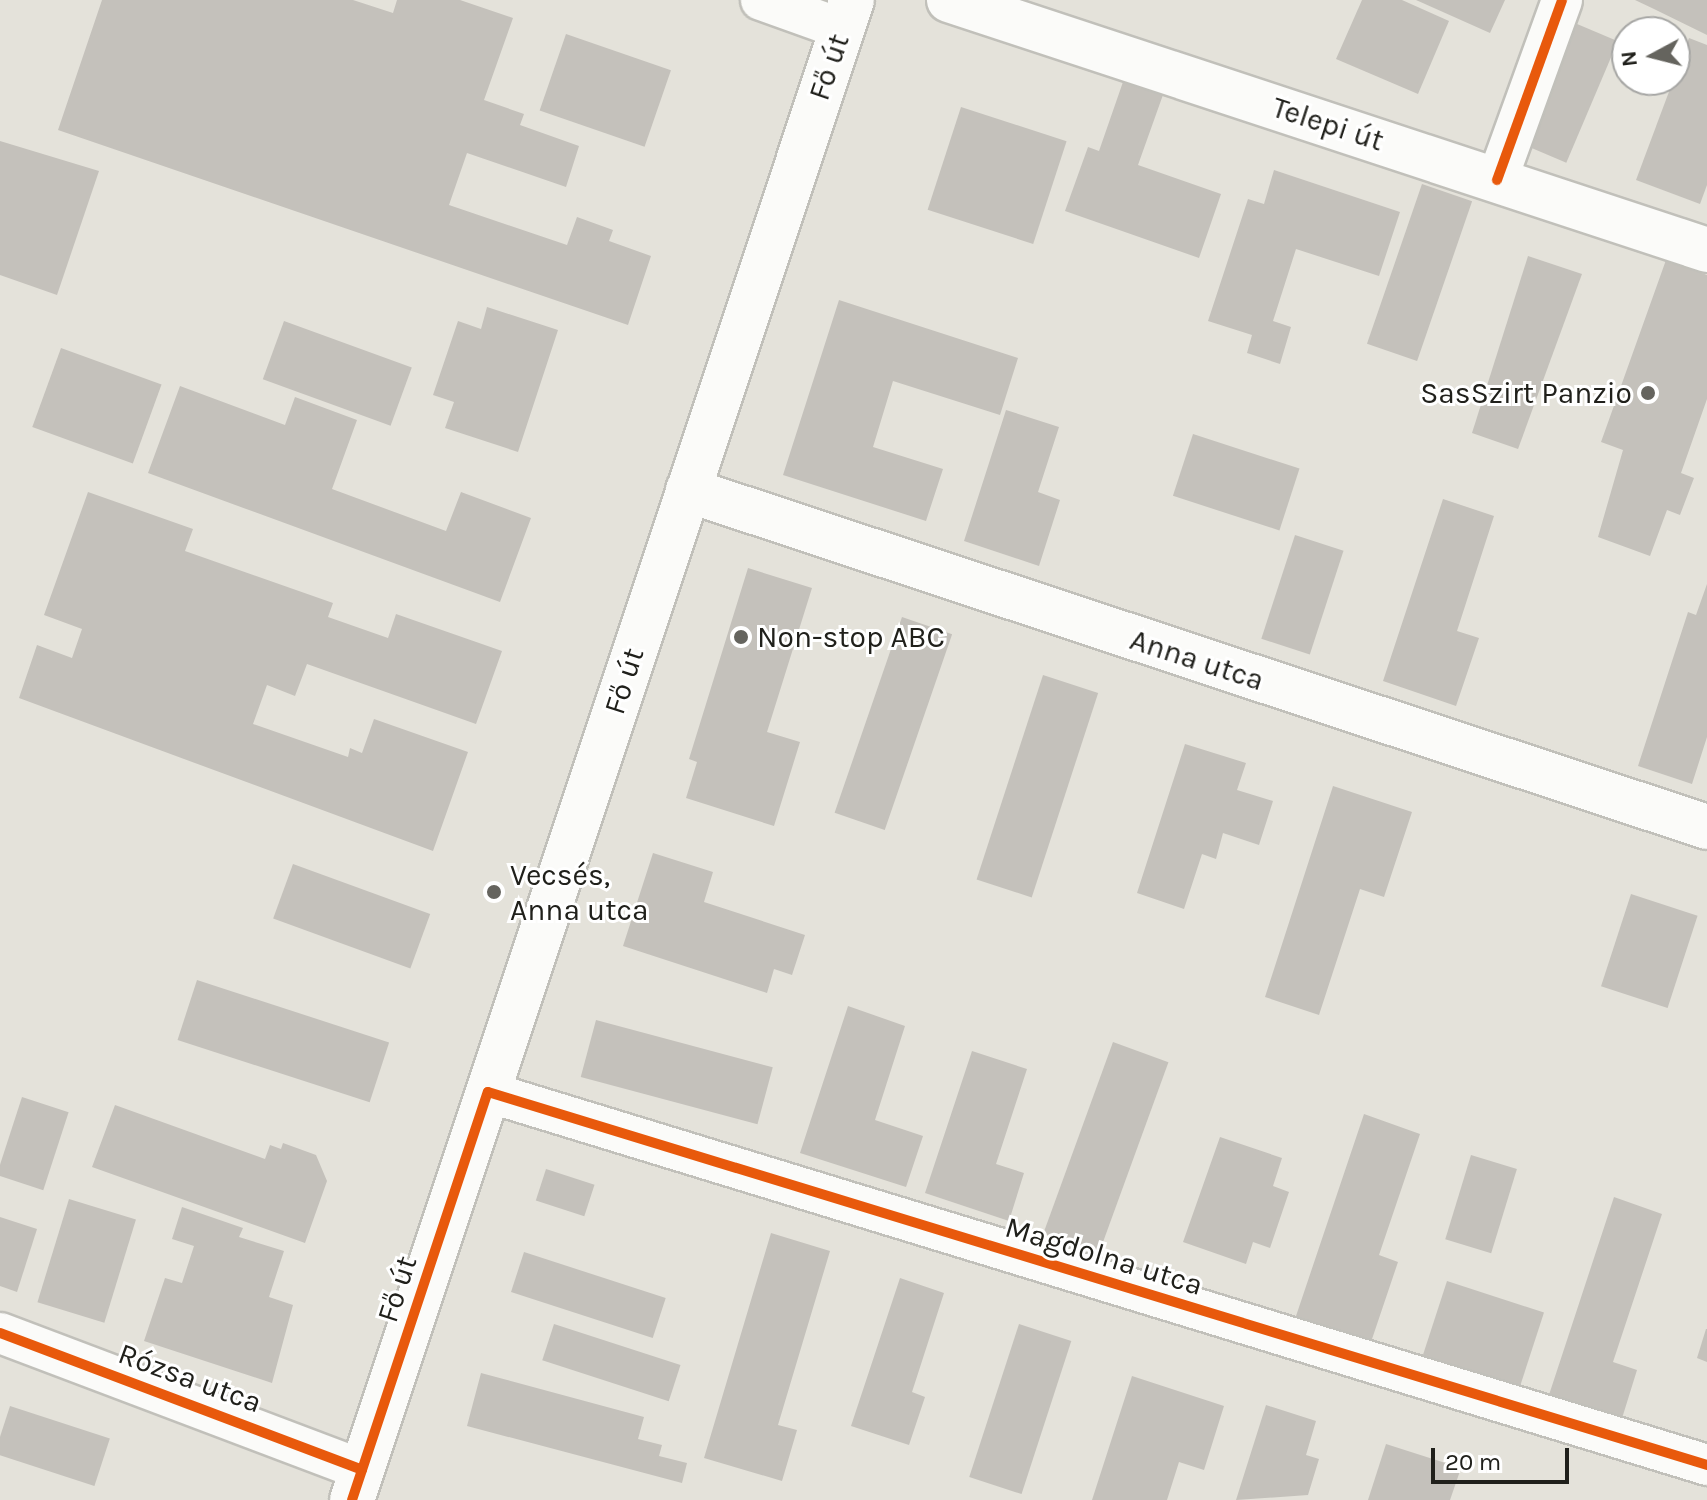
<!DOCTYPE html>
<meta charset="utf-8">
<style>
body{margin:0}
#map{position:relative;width:1707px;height:1500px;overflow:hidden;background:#e4e2da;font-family:Karla,sans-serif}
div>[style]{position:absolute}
.building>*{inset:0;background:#c4c1bb;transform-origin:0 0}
.roads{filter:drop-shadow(2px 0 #c1c0ba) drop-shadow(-2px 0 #c1c0ba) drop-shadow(0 2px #c1c0ba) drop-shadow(0 -2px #c1c0ba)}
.minor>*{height:40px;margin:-20px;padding:0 20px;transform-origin:20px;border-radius:20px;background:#fbfbf9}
.secondary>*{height:44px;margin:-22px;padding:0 22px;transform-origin:22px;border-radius:22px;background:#fbfbf9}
.primary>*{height:44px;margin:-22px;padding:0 22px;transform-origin:22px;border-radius:22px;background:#fbfbf9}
.cycleway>*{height:10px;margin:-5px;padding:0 5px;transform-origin:5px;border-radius:5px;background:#e8590c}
.dots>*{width:22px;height:22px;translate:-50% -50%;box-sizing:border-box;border:4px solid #fff;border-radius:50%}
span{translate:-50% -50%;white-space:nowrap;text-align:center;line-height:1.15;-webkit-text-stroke:6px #fff;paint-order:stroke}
.street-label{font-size:30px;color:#20201b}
.poi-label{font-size:30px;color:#20201b}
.right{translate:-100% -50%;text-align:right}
.left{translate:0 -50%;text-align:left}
.north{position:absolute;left:1611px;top:16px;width:80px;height:80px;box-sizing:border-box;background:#fff;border:2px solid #a6a6a4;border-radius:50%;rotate:263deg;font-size:22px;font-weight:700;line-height:32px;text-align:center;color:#20201b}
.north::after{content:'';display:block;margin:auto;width:28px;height:36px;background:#65645e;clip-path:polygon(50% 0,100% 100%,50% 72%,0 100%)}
.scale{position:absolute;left:1431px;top:1448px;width:138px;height:36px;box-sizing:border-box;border:4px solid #20201b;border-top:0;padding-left:10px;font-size:24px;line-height:28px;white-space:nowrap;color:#20201b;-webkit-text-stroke:6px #fff;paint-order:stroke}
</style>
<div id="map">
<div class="building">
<i style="clip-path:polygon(102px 0,353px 0,393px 13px,397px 0,460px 0,513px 18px,484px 100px,524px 114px,520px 125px,579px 146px,566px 187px,467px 153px,449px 205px,567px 245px,577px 217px,613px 230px,609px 241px,651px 256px,628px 325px,58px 130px)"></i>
<i style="clip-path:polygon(1362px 0,1402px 0,1449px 21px,1418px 94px,1336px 59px)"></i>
<i style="clip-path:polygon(1416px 0,1505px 0,1490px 33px)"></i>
<i style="clip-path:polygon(1635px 0,1707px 0,1707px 35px,1654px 9px)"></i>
<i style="left:1570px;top:21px;width:52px;height:132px;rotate:23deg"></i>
<i style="left:566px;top:34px;width:111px;height:81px;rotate:19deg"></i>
<i style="clip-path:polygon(1689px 38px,1707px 45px,1707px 185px,1700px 204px,1636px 180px)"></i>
<i style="clip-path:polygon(1124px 79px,1164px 92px,1138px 165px,1221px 194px,1199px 258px,1065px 211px,1088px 147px,1099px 151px)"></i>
<i style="left:961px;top:107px;width:111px;height:108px;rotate:18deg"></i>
<i style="clip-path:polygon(0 141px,99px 171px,57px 295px,0 275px)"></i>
<i style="clip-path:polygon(1274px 170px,1400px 212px,1379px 276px,1296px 249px,1273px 321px,1291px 327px,1280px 364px,1247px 353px,1252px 335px,1208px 321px,1248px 199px,1264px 204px)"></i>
<i style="left:1422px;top:184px;width:53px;height:169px;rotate:19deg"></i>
<i style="clip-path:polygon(1528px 256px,1582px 274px,1518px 449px,1472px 433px)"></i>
<i style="clip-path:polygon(1666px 260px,1707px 275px,1707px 399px,1681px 473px,1694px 478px,1680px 515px,1667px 510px,1650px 556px,1598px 537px,1623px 450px,1601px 442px)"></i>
<i style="clip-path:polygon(839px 300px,1018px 358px,1000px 415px,893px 381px,873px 447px,943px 469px,926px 521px,783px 475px)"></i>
<i style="clip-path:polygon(487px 307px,558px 330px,518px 452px,445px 428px,454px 402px,433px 395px,458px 321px,481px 329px)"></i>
<i style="left:284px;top:321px;width:136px;height:62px;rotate:20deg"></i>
<i style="left:61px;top:348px;width:107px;height:84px;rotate:20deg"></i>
<i style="clip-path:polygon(180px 386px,285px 425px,295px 397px,357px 420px,332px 489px,446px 531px,461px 492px,531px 518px,500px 602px,148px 473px)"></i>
<i style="clip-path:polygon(1006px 410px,1059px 427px,1038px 492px,1060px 500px,1039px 566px,964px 541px)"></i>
<i style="left:1193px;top:434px;width:112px;height:65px;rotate:18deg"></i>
<i style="clip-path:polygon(88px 492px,193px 529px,185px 551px,333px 603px,328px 617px,388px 638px,396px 614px,502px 651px,476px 724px,307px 664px,295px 696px,267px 685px,253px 724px,348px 757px,350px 748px,362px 753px,374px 719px,468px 752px,433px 851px,19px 698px,37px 645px,72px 658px,82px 629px,44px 615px)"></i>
<i style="clip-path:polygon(1443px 499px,1494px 516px,1457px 631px,1479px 638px,1456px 706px,1383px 681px)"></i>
<i style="left:1295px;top:535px;width:51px;height:109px;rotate:18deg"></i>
<i style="clip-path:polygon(748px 568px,812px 588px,767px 732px,800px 742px,774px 826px,686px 798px,697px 762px,689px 759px)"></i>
<i style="clip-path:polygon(1707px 584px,1707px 737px,1692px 784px,1638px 766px,1688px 612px,1696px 615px)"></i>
<i style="left:902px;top:617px;width:53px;height:207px;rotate:19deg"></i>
<i style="left:1043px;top:675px;width:58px;height:215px;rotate:18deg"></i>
<i style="clip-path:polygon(1185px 744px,1246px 763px,1237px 790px,1273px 801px,1259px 845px,1223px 833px,1216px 859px,1202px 854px,1184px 909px,1137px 893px)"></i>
<i style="clip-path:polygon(1333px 786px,1412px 812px,1384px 897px,1360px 889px,1319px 1015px,1265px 997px)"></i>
<i style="clip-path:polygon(653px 853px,713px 872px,704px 902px,805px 935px,792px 975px,774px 969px,767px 993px,623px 946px)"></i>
<i style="left:293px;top:864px;width:146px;height:58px;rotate:20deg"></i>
<i style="left:1631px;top:894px;width:70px;height:97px;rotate:18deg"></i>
<i style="left:197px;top:980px;width:202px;height:63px;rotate:18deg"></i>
<i style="clip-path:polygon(848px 1006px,905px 1026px,875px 1120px,923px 1136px,906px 1187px,800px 1153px)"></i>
<i style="left:596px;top:1020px;width:183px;height:59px;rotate:15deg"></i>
<i style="left:1113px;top:1042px;width:59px;height:204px;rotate:20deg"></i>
<i style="clip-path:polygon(972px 1051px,1027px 1069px,996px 1164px,1024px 1173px,1009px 1221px,925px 1193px)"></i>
<i style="left:22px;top:1097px;width:49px;height:82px;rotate:18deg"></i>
<i style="clip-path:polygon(115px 1105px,265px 1159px,270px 1145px,281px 1149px,283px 1143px,316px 1155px,327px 1181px,305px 1243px,92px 1167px)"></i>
<i style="clip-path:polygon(1364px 1114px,1420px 1134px,1379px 1255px,1398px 1262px,1371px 1342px,1296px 1316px)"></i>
<i style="clip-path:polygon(1220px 1137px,1282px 1158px,1273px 1186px,1289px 1192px,1270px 1248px,1253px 1242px,1246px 1264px,1183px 1242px)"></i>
<i style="left:1471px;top:1155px;width:48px;height:88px;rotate:17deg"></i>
<i style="left:546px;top:1169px;width:51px;height:33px;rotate:18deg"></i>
<i style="clip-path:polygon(1614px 1197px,1662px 1214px,1613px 1362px,1637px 1370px,1619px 1428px,1546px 1404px)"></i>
<i style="left:69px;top:1199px;width:70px;height:108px;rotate:17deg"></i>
<i style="clip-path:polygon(182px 1207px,243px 1228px,239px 1237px,284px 1251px,269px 1297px,293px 1305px,272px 1383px,144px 1341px,165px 1278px,182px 1283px,194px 1246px,172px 1239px)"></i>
<i style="clip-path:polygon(0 1217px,37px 1229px,17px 1292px,0 1286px)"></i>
<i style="clip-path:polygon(771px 1233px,830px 1251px,778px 1425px,797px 1430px,782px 1481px,704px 1458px)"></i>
<i style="left:524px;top:1252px;width:149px;height:42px;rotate:18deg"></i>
<i style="clip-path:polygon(900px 1278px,944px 1293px,912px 1392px,925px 1397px,909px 1445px,851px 1426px)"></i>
<i style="left:1447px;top:1281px;width:102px;height:86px;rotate:18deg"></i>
<i style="left:554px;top:1324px;width:133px;height:38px;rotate:18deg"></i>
<i style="left:1019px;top:1324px;width:55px;height:161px;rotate:18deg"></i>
<i style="clip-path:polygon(1706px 1329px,1707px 1329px,1707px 1362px,1697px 1358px)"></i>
<i style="clip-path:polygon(481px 1373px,644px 1417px,638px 1439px,662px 1445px,659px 1456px,687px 1463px,682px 1483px,467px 1426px)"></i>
<i style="clip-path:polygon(1132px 1376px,1224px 1406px,1204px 1470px,1179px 1462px,1167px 1500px,1092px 1500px)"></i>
<i style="clip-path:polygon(1266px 1405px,1316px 1421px,1306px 1455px,1319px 1459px,1308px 1495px,1236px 1500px)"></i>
<i style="left:10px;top:1406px;width:105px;height:50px;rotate:18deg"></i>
<i style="clip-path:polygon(1386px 1444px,1461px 1468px,1450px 1500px,1368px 1500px)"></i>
</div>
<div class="roads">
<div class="minor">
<i style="left:761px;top:0;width:86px;rotate:19.7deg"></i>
<i style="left:1497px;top:180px;width:191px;rotate:-70.1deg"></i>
<i style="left:488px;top:1092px;width:1275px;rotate:17.01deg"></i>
<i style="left:0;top:1333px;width:387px;rotate:20.7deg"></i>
</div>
<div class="secondary">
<i style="left:949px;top:0;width:798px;rotate:18.25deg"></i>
<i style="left:688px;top:490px;width:1073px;rotate:18.3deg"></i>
</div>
<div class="primary">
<i style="left:352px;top:1500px;width:1581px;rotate:-71.57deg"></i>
</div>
</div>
<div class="cycleway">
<i style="left:1497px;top:180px;width:191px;rotate:-70.1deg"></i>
<i style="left:0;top:1333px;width:387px;rotate:20.7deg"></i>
<i style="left:352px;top:1500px;width:430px;rotate:-71.6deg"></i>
<i style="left:488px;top:1092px;width:1275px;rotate:17.01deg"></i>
</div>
<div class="dots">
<i style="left:1648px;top:393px;background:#65645e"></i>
<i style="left:741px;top:637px;background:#65645e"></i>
<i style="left:494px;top:892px;background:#65645e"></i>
</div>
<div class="street-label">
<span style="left:829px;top:67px;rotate:-71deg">Fő út</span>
<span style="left:1328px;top:124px;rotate:18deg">Telepi út</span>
<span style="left:1197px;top:660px;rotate:18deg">Anna utca</span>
<span style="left:624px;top:681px;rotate:-72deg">Fő út</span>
<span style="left:1104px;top:1256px;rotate:17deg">Magdolna utca</span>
<span style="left:397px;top:1289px;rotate:-72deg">Fő út</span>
<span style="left:190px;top:1378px;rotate:20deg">Rózsa utca</span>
</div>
<div class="poi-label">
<span class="right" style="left:1632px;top:393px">SasSzirt Panzio</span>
<span class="left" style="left:757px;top:637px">Non-stop ABC</span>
<span class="left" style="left:510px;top:892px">Vecsés,<br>Anna utca</span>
</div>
<div class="north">N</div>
<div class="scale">20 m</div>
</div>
